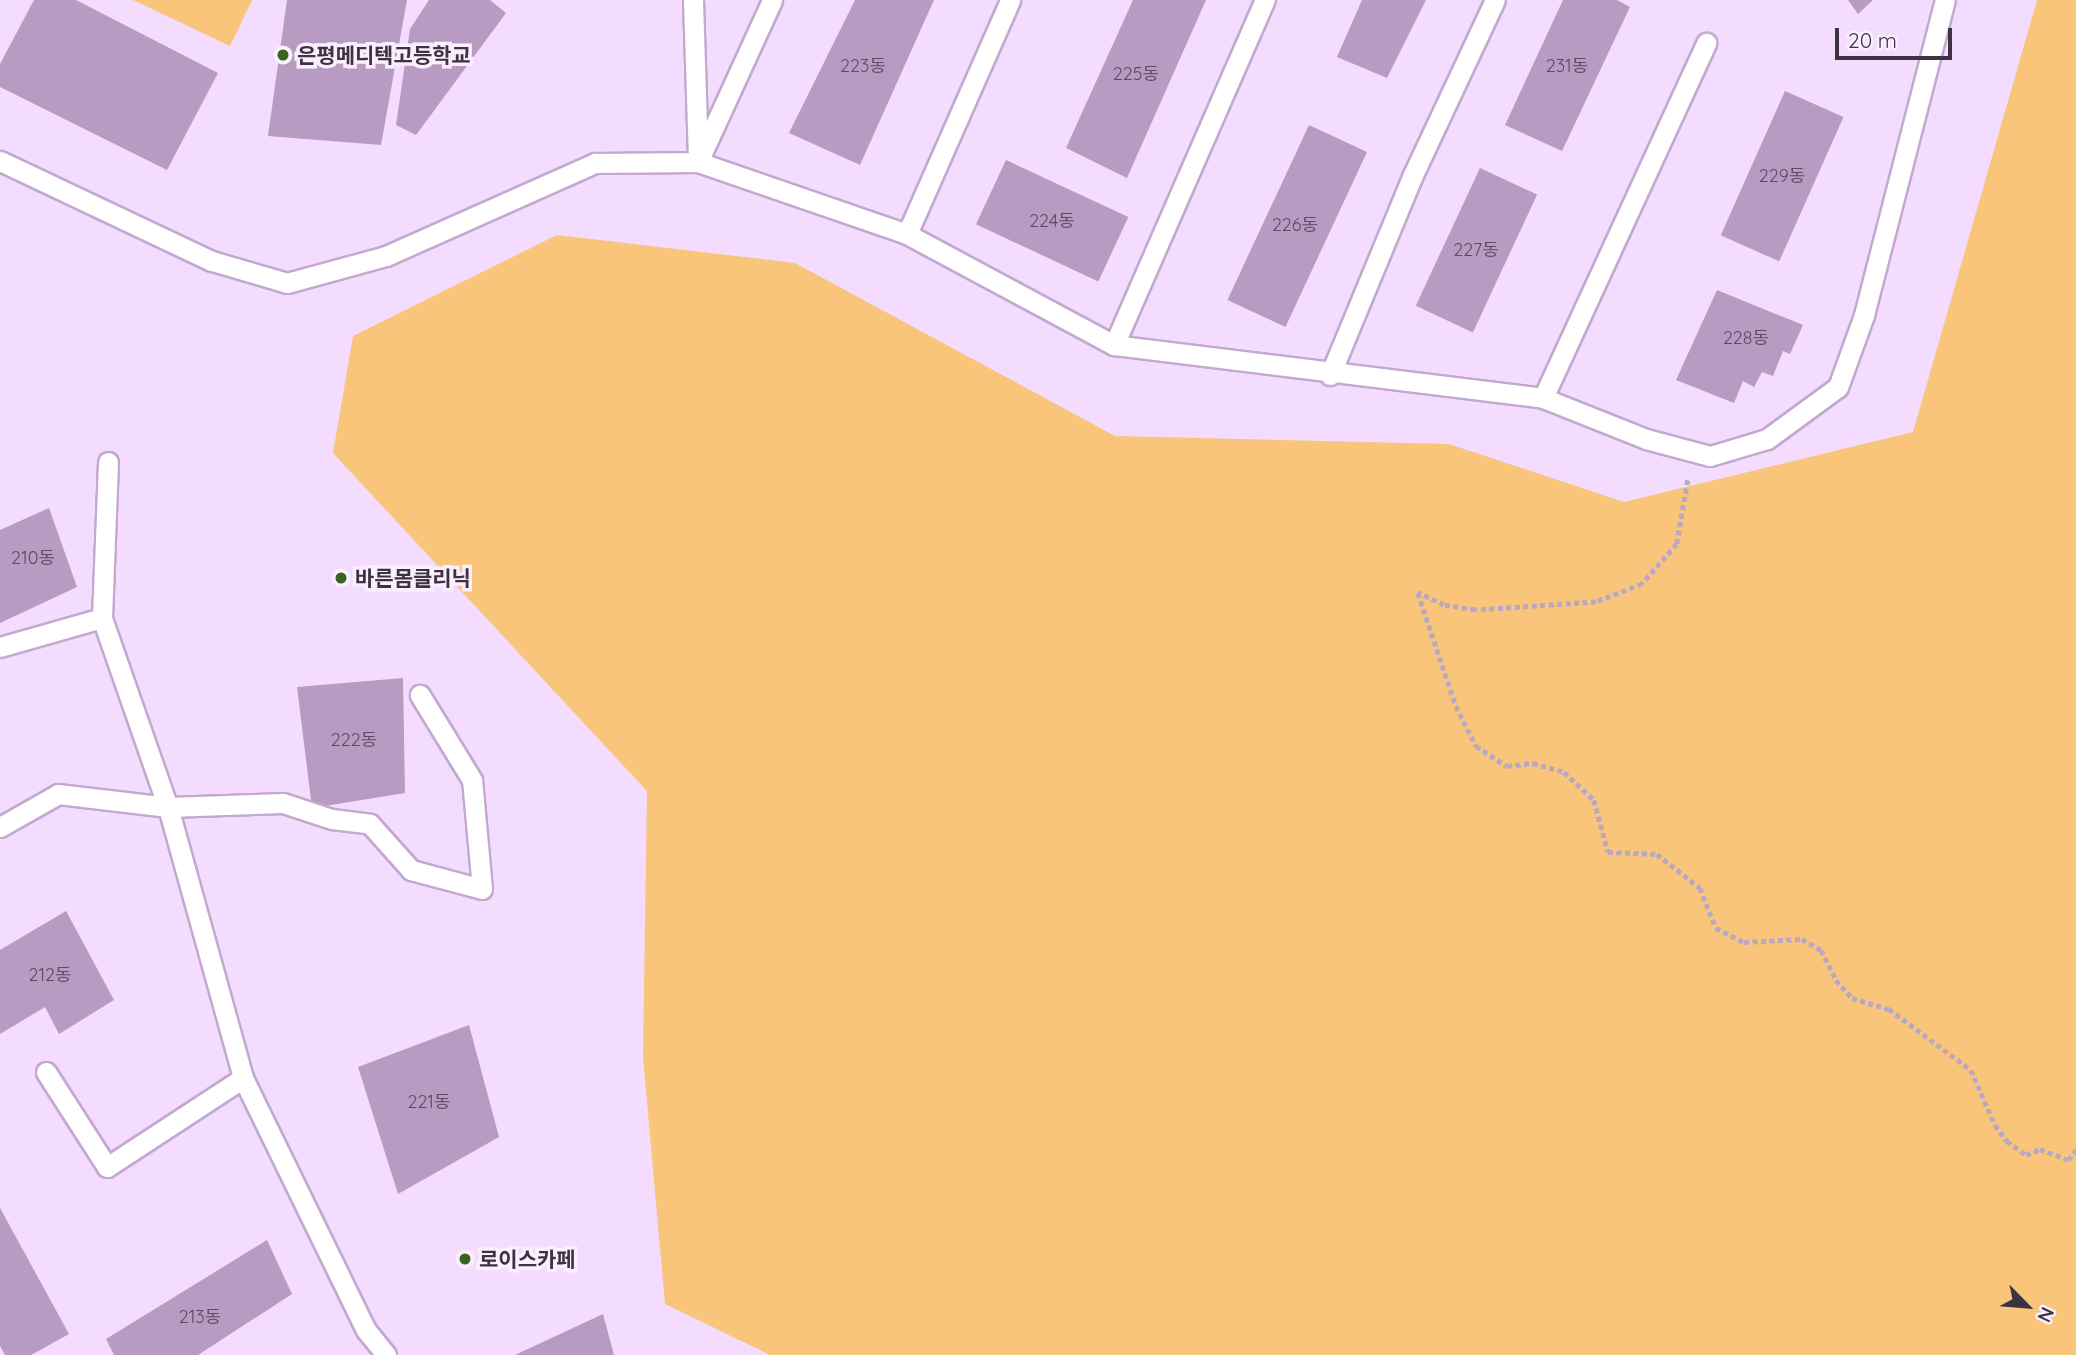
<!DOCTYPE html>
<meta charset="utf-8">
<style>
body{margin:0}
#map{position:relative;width:2076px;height:1355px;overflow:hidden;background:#f3dcfd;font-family:Quicksand,"Noto Sans KR",sans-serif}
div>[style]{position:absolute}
.green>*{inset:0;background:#f8c57b}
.building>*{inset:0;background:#b79bc2;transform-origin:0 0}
.path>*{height:4.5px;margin-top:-2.25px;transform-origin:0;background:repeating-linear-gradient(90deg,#baa7c2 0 5px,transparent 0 8.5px)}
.roads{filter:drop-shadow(2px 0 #c3a8cf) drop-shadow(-2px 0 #c3a8cf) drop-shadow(0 2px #c3a8cf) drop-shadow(0 -2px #c3a8cf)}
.service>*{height:19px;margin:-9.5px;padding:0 9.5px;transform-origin:9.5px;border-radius:9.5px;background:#fff}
.dots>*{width:19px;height:19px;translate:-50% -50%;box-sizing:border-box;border:4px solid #faeeff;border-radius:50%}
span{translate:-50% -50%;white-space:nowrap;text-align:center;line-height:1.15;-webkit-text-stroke:7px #faeeff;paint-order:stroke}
.number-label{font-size:18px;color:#5c4c62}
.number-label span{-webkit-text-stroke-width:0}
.poi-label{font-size:21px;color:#3d3242;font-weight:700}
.left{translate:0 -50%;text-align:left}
.north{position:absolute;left:1992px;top:1271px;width:70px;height:70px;-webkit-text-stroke:5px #faeeff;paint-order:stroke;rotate:115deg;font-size:19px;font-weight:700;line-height:28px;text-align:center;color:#3d3242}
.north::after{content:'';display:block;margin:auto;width:24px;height:32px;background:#3d3242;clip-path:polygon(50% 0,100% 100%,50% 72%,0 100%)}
.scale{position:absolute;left:1835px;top:28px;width:117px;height:32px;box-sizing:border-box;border:4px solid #3d3242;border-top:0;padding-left:9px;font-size:21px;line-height:24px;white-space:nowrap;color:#3d3242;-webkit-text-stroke:5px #faeeff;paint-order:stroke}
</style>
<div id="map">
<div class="green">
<i style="clip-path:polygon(133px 0,252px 0,230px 46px)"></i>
<i style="clip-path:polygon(2037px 0,2076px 0,2076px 1355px,770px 1355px,665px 1304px,643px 1057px,647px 791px,333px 453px,353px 336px,557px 235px,795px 263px,1115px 436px,1449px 444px,1624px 502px,1913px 432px)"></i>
</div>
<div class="building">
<i style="clip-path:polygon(34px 0,76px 0,218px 73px,167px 170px,0 87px,0 64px)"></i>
<i style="clip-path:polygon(287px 0,407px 0,381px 145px,268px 136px)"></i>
<i style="clip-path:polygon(429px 0,490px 0,506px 13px,416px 135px,396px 125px,410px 29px)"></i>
<i style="clip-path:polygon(855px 0,934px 0,860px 165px,789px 133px)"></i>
<i style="clip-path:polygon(1133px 0,1206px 0,1127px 178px,1066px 148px)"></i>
<i style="clip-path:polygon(1362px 0,1426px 0,1387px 78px,1337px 57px)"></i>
<i style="clip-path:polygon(1563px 0,1617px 0,1630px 7px,1562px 151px,1505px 125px)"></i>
<i style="clip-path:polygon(1848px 0,1873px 0,1858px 14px)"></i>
<i style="left:1785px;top:91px;width:64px;height:158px;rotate:24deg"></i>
<i style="left:1309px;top:125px;width:64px;height:193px;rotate:25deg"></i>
<i style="left:1006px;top:160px;width:135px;height:71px;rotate:25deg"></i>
<i style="left:1480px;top:168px;width:63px;height:152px;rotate:25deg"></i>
<i style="clip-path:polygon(1717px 290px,1803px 325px,1790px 354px,1783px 351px,1773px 376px,1762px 372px,1754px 387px,1743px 381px,1734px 403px,1676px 380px)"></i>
<i style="clip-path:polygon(49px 508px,77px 587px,0 623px,0 530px)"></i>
<i style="clip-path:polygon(403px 678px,405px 793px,312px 808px,297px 687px)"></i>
<i style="clip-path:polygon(66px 911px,114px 1000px,59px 1034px,45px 1007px,0 1034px,0 950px)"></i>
<i style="clip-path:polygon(469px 1025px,499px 1137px,398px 1194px,358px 1067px)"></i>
<i style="clip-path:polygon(0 1208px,69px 1334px,31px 1355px,5px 1355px,0 1346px)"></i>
<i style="clip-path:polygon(267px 1240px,292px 1294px,198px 1355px,114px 1355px,106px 1339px)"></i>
<i style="clip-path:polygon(603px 1314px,614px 1355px,515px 1355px)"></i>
</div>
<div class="path">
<i style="left:1688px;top:480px;width:65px;rotate:99.8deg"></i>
<i style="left:1677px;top:544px;width:53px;rotate:131.2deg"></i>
<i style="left:1642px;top:584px;width:49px;rotate:158.6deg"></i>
<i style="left:1596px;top:602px;width:121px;rotate:176.2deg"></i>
<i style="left:1475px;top:610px;width:31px;rotate:-171deg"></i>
<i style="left:1444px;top:605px;width:29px;rotate:-155deg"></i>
<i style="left:1418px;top:593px;width:119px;rotate:71.4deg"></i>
<i style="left:1456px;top:706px;width:45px;rotate:63.4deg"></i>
<i style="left:1476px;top:746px;width:37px;rotate:33deg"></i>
<i style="left:1507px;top:766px;width:26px;rotate:-7deg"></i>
<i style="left:1533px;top:763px;width:32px;rotate:16deg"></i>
<i style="left:1564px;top:772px;width:41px;rotate:43deg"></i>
<i style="left:1594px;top:800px;width:54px;rotate:74.9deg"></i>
<i style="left:1608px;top:852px;width:49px;rotate:2.3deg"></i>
<i style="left:1657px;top:854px;width:55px;rotate:38.3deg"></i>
<i style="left:1700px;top:888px;width:43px;rotate:68.2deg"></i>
<i style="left:1716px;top:928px;width:31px;rotate:27deg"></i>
<i style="left:1744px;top:942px;width:58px;rotate:-3deg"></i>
<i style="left:1802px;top:939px;width:22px;rotate:30deg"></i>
<i style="left:1821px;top:950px;width:34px;rotate:63deg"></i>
<i style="left:1836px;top:980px;width:24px;rotate:48deg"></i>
<i style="left:1852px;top:998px;width:39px;rotate:17deg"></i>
<i style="left:1889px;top:1009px;width:102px;rotate:36.6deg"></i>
<i style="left:1971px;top:1070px;width:60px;rotate:66.4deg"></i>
<i style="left:1995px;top:1125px;width:20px;rotate:53deg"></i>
<i style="left:2007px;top:1141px;width:24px;rotate:36deg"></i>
<i style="left:2026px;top:1155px;width:15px;rotate:-23deg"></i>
<i style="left:2040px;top:1149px;width:30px;rotate:21deg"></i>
<i style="left:2068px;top:1160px;width:13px;rotate:-51deg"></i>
</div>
<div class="roads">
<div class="service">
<i style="left:693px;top:0;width:158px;rotate:88.2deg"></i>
<i style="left:0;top:161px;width:234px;rotate:25.3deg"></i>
<i style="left:212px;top:261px;width:78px;rotate:16.3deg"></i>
<i style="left:287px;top:283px;width:103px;rotate:-15.3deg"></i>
<i style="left:386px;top:256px;width:229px;rotate:-24deg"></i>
<i style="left:595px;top:163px;width:103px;rotate:-0.6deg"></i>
<i style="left:698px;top:162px;width:221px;rotate:19deg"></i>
<i style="left:907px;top:234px;width:235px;rotate:28.2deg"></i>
<i style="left:1114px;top:345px;width:432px;rotate:7deg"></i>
<i style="left:1543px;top:398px;width:111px;rotate:21.7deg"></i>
<i style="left:1646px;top:439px;width:66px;rotate:14.9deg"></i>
<i style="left:1710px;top:456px;width:59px;rotate:-16.6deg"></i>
<i style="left:1767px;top:439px;width:88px;rotate:-36.2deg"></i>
<i style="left:1838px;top:387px;width:77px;rotate:-70.1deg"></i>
<i style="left:1864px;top:315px;width:325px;rotate:-75.6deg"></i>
<i style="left:698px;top:162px;width:178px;rotate:-65.4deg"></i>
<i style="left:907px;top:234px;width:256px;rotate:-66.2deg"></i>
<i style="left:1114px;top:345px;width:377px;rotate:-66.4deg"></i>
<i style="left:1330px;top:375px;width:214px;rotate:-67.5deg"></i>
<i style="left:1412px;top:177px;width:195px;rotate:-64.9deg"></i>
<i style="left:1543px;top:398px;width:391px;rotate:-65.3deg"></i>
<i style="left:108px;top:462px;width:156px;rotate:92.2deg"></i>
<i style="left:102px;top:618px;width:200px;rotate:70.8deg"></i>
<i style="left:168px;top:807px;width:281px;rotate:74.5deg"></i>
<i style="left:243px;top:1078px;width:280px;rotate:64deg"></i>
<i style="left:366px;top:1330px;width:32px;rotate:51deg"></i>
<i style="left:0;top:647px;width:106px;rotate:-15.9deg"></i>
<i style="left:0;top:827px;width:67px;rotate:-29.6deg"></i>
<i style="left:58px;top:794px;width:111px;rotate:6.7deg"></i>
<i style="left:168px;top:807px;width:115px;rotate:-2deg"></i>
<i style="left:283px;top:803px;width:52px;rotate:18.1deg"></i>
<i style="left:332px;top:819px;width:38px;rotate:7deg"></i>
<i style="left:370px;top:824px;width:62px;rotate:48.3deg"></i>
<i style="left:411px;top:870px;width:73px;rotate:15deg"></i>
<i style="left:482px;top:889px;width:109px;rotate:-95.2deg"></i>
<i style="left:472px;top:780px;width:100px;rotate:-121.5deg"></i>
<i style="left:46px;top:1072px;width:113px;rotate:57.3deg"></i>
<i style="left:107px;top:1167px;width:163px;rotate:-33.2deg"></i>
</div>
</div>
<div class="dots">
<i style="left:283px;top:55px;background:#38631f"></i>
<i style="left:341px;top:578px;background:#38631f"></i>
<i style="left:465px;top:1259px;background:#38631f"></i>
</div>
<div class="number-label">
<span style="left:863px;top:66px">223동</span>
<span style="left:1567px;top:66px">231동</span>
<span style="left:1136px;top:74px">225동</span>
<span style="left:1782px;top:176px">229동</span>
<span style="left:1052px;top:221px">224동</span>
<span style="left:1295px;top:225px">226동</span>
<span style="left:1476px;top:250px">227동</span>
<span style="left:1746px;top:338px">228동</span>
<span style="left:33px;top:558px">210동</span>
<span style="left:354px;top:740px">222동</span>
<span style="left:50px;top:975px">212동</span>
<span style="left:429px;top:1102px">221동</span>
<span style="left:200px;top:1317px">213동</span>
</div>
<div class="poi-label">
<span class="left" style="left:297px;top:55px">은평메디텍고등학교</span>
<span class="left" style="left:355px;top:578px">바른몸클리닉</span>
<span class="left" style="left:479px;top:1259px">로이스카페</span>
</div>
<div class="north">N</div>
<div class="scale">20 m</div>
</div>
